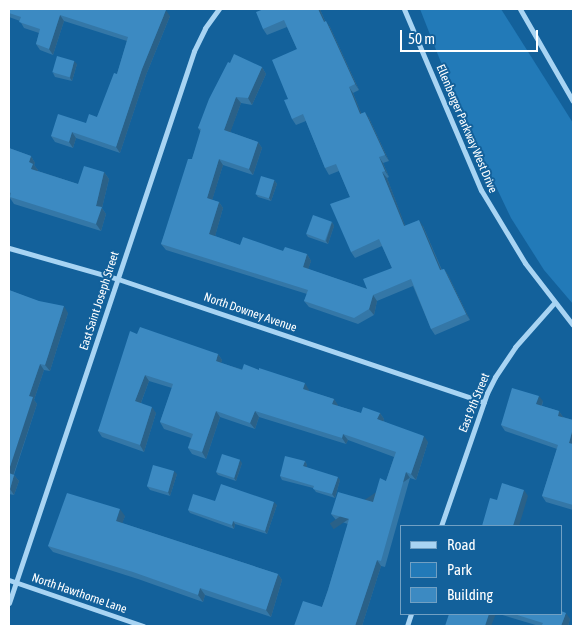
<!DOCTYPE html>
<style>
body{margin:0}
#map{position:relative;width:582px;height:635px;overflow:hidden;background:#13619b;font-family:"Asap Condensed",sans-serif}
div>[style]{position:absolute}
.green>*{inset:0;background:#227ab8}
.minor>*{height:5px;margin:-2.5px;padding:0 2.5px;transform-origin:2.5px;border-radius:2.5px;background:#a8d4f3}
.wall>*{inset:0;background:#3477a7}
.shaded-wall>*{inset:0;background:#2a6188;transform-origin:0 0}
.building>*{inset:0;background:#3c8ac2;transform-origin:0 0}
span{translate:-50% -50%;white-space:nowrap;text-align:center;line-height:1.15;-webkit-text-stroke:4px #13619b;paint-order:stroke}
.street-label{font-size:12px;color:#fff}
.frame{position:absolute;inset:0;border:10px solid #fff;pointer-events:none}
.legend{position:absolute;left:400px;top:525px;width:162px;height:90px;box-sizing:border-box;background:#13619b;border:1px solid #71a0c3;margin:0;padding:6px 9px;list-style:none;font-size:15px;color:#fff}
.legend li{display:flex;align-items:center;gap:10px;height:25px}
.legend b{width:25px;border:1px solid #71a0c3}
.scale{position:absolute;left:400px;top:30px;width:138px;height:22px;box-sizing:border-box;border:2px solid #fff;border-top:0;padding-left:6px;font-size:15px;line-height:18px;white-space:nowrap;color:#fff;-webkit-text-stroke:4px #13619b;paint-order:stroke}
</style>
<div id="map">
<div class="green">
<i style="clip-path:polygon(420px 9px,501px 9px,573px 123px,573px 304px,544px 270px,511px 218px,460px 111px)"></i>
</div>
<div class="minor">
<i style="left:404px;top:9px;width:197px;rotate:67deg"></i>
<i style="left:481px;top:190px;width:85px;rotate:58.9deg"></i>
<i style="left:525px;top:263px;width:78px;rotate:52.3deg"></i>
<i style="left:520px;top:9px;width:106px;rotate:60.1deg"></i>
<i style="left:9px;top:248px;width:113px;rotate:15.9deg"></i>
<i style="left:118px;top:279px;width:386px;rotate:18.6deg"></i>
<i style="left:441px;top:526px;width:141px;rotate:-70.9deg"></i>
<i style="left:487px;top:393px;width:18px;rotate:-63deg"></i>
<i style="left:495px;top:377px;width:36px;rotate:-56deg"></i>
<i style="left:515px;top:347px;width:59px;rotate:-48.4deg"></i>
<i style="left:9px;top:580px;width:142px;rotate:18.9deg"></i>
<i style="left:9px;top:603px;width:582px;rotate:-71.47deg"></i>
<i style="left:194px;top:51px;width:25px;rotate:-64deg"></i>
<i style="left:205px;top:28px;width:24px;rotate:-54deg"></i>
<i style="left:407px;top:626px;width:13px;rotate:-72deg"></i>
</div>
<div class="wall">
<i style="clip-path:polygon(9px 9px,170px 16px,146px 75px,120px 153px,76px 138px,73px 148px,55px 142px,51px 136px,86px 123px,97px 117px,117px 74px,127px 41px,64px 21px,53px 55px,40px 50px,36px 44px,39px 33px,24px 28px,20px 21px,9px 17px)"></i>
<i style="clip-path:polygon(264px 9px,320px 9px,325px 21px,330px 27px,359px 90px,353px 93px,361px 113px,369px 118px,389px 161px,383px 163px,389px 177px,387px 178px,405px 226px,423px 226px,442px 270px,444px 269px,448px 275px,470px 320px,435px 335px,431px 329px,413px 286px,377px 301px,374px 315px,358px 324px,309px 307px,304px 301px,307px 294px,166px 250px,161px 244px,192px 159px,201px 132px,198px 128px,230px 63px,262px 67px,266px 74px,252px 105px,241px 103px,230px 132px,258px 142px,262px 148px,253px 175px,223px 165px,212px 200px,219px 202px,223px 208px,215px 236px,240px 245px,307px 254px,311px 261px,308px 269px,367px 289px,392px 268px,382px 246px,355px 258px,351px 252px,350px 197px,339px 171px,329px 175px,325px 168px,306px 121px,296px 125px,292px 119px,288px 99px,297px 49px,287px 27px,267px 35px,263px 29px)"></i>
<i style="clip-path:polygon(77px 64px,72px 81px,55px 77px,53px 73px)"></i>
<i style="clip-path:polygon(9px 148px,31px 156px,35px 163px,34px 165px,38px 170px,38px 171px,78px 184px,104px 172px,109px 179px,102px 208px,106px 214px,101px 231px,14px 204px,10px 198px,9px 197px)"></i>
<i style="clip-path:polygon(274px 180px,277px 184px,271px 201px,258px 197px,256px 194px)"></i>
<i style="clip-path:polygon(332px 222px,334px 226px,328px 244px,308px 237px,306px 234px)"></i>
<i style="clip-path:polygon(9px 290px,68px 313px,50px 371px,44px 370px,34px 400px,37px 404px,14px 475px,19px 481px,14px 495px,9px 494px)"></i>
<i style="clip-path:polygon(137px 334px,218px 354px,222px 360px,221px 363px,309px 390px,308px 391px,334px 399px,338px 406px,361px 413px,380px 413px,384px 419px,383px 421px,428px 442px,416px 480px,410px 478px,385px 567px,381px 566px,362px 626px,294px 626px,322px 607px,328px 590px,348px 524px,336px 520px,331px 514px,373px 502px,386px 481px,394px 457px,348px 440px,346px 444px,259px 417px,255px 429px,220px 417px,206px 459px,192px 454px,188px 448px,191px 438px,164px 429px,160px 422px,172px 388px,149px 381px,141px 403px,156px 413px,144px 452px,102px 437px,98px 431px)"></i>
<i style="clip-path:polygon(543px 401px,542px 406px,559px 411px,563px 417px,573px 420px,573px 510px,546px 502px,542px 496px,557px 449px,505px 431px,501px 425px)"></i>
<i style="clip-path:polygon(305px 461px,307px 465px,306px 467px,340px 480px,335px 498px,316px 492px,313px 488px,282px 480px,280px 476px)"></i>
<i style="clip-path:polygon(242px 463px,236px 481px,218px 475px,216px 472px)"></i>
<i style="clip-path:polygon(177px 474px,170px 496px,150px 490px,147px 486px)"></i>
<i style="clip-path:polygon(215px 501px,277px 505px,267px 534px,235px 524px,234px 529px,190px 513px,188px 510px)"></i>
<i style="clip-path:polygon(125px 516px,122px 523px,278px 574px,282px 580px,271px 617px,205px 595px,203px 602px,138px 579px,53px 552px,48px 546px)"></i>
<i style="clip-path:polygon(499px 614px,561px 614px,570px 619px,568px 626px,539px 626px)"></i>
</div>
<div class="shaded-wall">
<i style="clip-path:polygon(318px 9px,320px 9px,328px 28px,324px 22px)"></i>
<i style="clip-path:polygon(166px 10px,170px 16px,146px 75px,120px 153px,116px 147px,142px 69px)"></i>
<i style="clip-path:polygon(60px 15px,64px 21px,53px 55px,49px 49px)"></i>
<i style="clip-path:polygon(326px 21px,330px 27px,359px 90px,355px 84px)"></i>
<i style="clip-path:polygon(74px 61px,77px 64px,72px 81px,70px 78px)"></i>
<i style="clip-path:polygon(262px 67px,266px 74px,252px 105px,248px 98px)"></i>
<i style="clip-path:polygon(349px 87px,353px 93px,364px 120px,360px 114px)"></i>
<i style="clip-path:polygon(236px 97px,241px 103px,229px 136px,224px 130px)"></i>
<i style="clip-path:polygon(365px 112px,369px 118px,389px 161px,385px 155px)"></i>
<i style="clip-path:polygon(72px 132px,76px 138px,73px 148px,69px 142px)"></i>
<i style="clip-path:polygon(258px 142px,262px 148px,253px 175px,249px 169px)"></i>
<i style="clip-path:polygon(31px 156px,35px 163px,34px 165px,38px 170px,36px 176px,31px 169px,29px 162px)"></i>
<i style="clip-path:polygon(379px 157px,383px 163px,389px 177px,385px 171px)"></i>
<i style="clip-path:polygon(219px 159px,223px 165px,211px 204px,207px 198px)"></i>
<i style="clip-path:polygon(104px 172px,109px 179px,102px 208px,106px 214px,101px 231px,96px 224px,96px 206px)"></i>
<i style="clip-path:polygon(382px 172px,387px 178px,408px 233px,404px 226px)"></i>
<i style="clip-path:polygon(274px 180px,277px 184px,271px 201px,269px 198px)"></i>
<i style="clip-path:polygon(219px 202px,223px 208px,214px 240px,209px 234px)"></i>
<i style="clip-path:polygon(419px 220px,423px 226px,444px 276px,440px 270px)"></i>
<i style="clip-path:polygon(332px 222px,334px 226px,328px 244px,326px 241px)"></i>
<i style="clip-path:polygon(307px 254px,311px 261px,307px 273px,303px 267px)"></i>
<i style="clip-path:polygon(444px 269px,448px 275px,470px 320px,466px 314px)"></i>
<i style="clip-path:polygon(373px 295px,377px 301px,374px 315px,369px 309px)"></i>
<i style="clip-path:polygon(64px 306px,68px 313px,50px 371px,45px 365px)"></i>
<i style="clip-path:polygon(218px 354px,222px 360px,220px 368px,216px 361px)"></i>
<i style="clip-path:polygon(40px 364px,44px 370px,34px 400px,37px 404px,12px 479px,9px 474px,9px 470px,29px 396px)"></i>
<i style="clip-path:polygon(145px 375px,149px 381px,139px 408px,135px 401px)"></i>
<i style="clip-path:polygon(305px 383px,309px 390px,307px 395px,303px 389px)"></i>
<i style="clip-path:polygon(539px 396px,543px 401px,540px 410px,536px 404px)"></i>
<i style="clip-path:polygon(334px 399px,338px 405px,336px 410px,332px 404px)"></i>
<i style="clip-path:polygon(152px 407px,156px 413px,144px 452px,140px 445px)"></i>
<i style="clip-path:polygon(216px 411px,220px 417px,206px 459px,202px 452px)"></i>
<i style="clip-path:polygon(255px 411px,259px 417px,255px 429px,250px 423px)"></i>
<i style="clip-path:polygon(559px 411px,563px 417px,562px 421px,558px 416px)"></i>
<i style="clip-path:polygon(380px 413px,384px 419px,382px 425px,377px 419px)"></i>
<i style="clip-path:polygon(573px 428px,573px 446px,569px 443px)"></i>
<i style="clip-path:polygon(343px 434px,348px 440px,346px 444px,342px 438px)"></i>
<i style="clip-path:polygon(424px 436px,428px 442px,416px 480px,411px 474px)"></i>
<i style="clip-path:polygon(240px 460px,242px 463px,236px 481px,234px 478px)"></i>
<i style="clip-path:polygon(305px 461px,307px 465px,306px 470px,303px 466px)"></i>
<i style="clip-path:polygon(174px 471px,177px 474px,170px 496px,168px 492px)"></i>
<i style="left:406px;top:472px;width:7px;height:92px;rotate:56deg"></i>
<i style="clip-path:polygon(14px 475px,19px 481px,14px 495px,10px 489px)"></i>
<i style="clip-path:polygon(338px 477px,340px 480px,335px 498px,332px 494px)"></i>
<i style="clip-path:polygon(524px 490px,528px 496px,519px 526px,513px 526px)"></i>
<i style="clip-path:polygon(274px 502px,277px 505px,267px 534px,265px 531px)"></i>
<i style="clip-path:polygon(120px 509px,125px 516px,121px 527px,116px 521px)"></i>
<i style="clip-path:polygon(233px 521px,235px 524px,234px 529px,232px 525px)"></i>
<i style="clip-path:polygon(377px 560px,381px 566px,362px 626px,355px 626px)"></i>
<i style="clip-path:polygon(278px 574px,282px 580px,271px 617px,266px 610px)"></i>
<i style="clip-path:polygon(200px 588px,205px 595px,203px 602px,198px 595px)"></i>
<i style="clip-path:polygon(566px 613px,570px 619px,568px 626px,561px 626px)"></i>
<i style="clip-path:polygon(489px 614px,496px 614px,491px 626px,485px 626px)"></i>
</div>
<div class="building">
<i style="clip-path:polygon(9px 9px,163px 9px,166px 10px,142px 69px,116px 147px,72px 132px,69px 142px,51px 136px,58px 114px,86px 123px,89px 114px,97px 117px,114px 73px,117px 74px,128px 37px,60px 15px,49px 49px,36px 44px,40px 29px,19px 22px,21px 17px,9px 13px)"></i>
<i style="clip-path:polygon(264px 9px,318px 9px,324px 22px,326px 21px,355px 84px,349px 87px,360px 114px,365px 112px,385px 155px,379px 157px,385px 171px,382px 172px,404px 226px,419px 220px,440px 270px,444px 269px,466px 314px,431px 329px,411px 279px,373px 295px,369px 309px,354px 318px,304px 301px,308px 290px,161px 244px,188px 159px,192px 159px,201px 129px,198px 128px,209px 99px,228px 62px,230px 63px,234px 54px,262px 67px,248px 98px,236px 97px,224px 130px,258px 142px,249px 169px,219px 159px,207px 198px,219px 202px,209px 234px,240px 245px,243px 237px,283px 251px,285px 247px,307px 254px,303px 267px,367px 289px,363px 279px,392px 268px,379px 239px,351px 252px,330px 204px,350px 197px,336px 164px,325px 168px,303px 114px,292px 119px,284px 100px,288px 99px,272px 60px,297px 49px,284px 20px,263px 29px,256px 12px)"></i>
<i style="left:57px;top:56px;width:18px;height:17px;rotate:16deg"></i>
<i style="clip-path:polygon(9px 148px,31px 156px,29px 162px,33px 164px,31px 169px,78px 184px,84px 166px,104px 172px,96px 206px,102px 207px,96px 224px,10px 197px,11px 193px,9px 192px)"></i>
<i style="left:261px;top:176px;width:14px;height:19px;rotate:17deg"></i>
<i style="left:313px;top:215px;width:20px;height:20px;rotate:20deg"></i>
<i style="clip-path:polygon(9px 290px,39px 301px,64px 306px,45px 365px,40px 364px,29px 396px,33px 397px,9px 470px,9px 360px,10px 356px,9px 356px)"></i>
<i style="clip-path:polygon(140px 327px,218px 354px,216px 361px,242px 370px,244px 364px,259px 370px,259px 368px,305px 383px,303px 389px,334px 399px,332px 404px,361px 413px,363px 407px,380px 413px,377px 419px,424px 436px,411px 474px,406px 472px,381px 561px,377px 560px,355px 626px,294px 626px,303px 601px,322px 607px,328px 590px,349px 519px,331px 514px,338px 492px,373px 502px,380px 478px,386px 481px,396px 452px,343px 434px,342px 438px,255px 411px,250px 423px,216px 411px,202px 452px,188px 448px,193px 434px,160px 422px,173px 384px,145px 375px,135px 401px,152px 407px,140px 445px,98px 431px,130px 331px,137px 334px)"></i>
<i style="clip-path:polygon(512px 388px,539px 396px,536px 404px,559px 411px,558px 416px,573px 420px,573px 428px,569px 443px,573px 444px,573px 505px,542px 496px,558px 445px,501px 425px)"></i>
<i style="left:222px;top:454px;width:19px;height:19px;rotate:18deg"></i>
<i style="clip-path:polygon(285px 456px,305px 461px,303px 466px,338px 477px,332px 494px,313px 489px,314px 486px,280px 476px)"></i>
<i style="left:153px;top:465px;width:22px;height:22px;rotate:16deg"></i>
<i style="clip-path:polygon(9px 473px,14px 475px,10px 489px,9px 489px)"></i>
<i style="clip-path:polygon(502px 483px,524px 490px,513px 526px,482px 526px,490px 498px,497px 500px)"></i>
<i style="clip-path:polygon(221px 484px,274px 502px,265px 531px,233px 521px,232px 525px,188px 510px,193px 494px,215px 501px)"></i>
<i style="clip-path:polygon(67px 493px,120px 509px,116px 521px,278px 574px,266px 610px,200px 588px,198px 595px,133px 572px,48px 546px)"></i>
<i style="clip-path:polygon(561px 611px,566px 613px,561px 626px,546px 626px,542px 625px,543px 623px,514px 614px,561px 614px)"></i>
<i style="clip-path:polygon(449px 614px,489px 614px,485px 626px,445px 626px)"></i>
</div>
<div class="street-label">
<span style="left:466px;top:129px;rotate:67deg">Ellenberger Parkway West Drive</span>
<span style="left:100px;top:301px;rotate:-72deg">East Saint Joseph Street</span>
<span style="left:250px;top:313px;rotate:19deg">North Downey Avenue</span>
<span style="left:475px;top:403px;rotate:-68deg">East 9th Street</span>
<span style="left:79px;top:594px;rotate:19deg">North Hawthorne Lane</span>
</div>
<div class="frame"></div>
<ul class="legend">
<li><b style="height:6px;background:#a8d4f3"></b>Road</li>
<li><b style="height:14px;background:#227ab8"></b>Park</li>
<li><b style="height:14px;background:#3c8ac2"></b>Building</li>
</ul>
<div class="scale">50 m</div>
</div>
